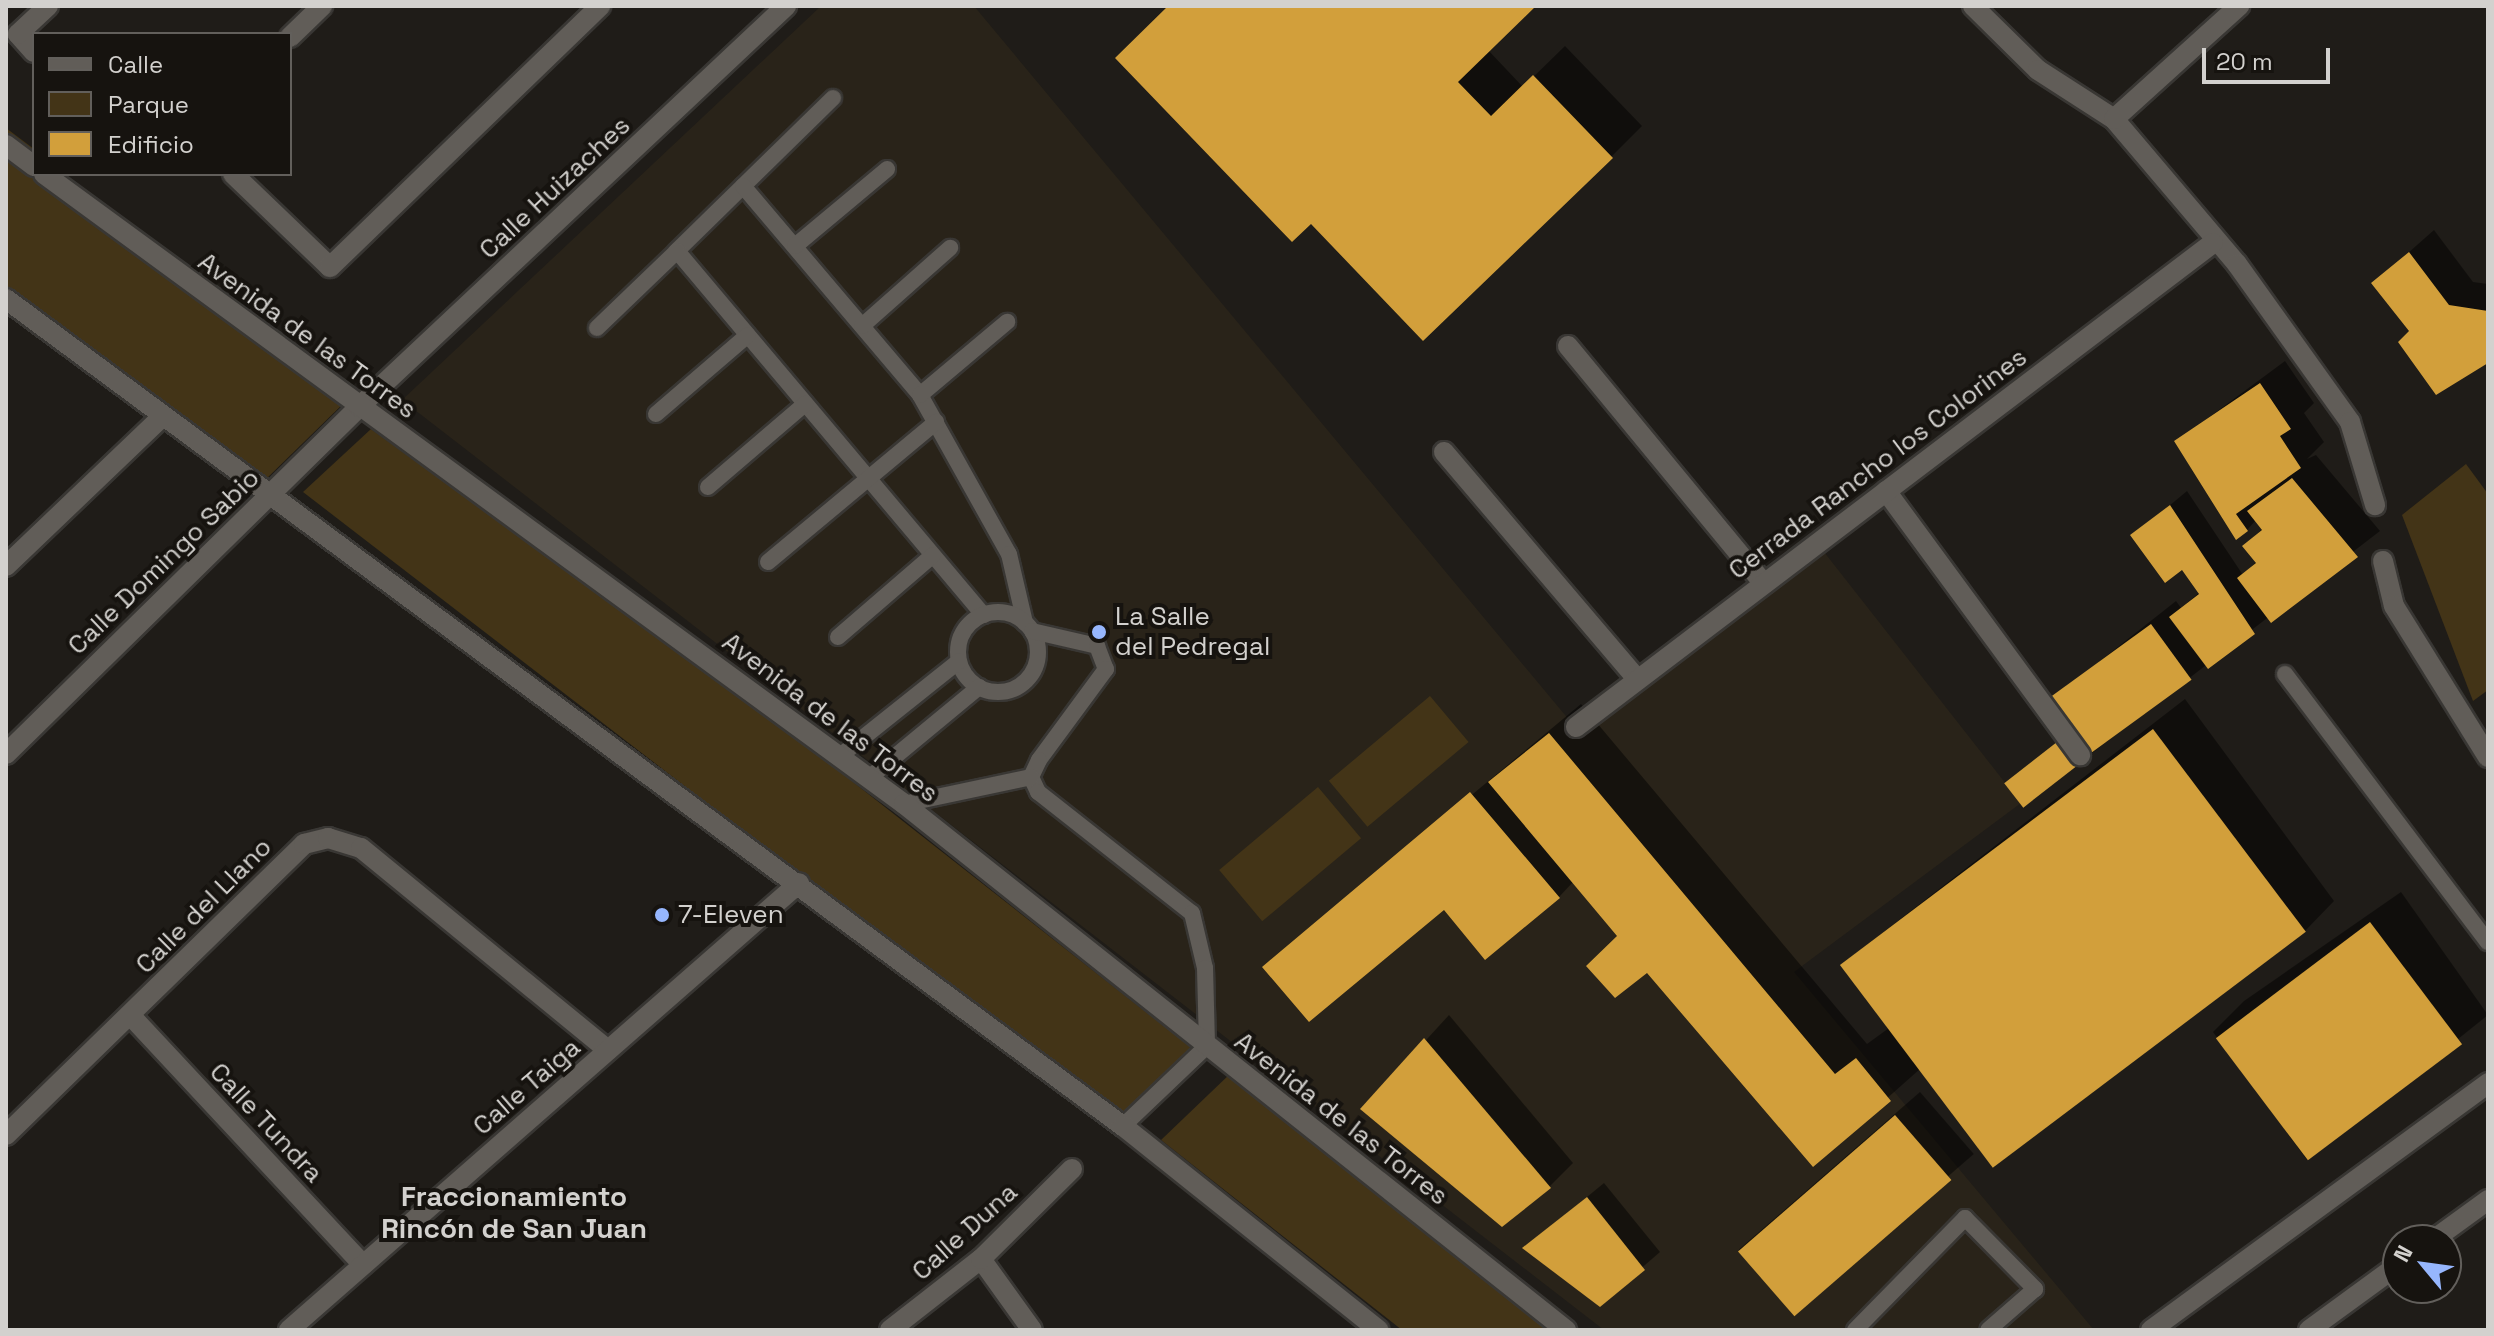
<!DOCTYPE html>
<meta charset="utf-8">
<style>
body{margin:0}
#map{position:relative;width:2494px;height:1336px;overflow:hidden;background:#1f1c18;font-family:"Space Grotesk",sans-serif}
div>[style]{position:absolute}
.built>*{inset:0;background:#292319}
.green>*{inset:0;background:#433417;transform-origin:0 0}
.shadow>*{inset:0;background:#0007;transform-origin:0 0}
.building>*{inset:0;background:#d29f3b;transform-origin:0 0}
.roads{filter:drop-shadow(2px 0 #393734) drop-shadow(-2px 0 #393734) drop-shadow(0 2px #393734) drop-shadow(0 -2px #393734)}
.service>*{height:16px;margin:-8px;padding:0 8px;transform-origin:8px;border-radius:8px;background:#615d58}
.service>.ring{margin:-8px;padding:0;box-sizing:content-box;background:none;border:16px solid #615d58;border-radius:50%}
.minor>*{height:20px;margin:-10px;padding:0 10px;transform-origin:10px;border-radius:10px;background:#615d58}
.tertiary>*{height:20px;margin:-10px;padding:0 10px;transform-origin:10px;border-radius:10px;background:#615d58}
.dots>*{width:22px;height:22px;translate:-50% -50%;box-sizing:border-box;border:4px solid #16130f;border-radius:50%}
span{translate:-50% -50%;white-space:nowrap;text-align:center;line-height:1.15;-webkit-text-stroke:8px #16130f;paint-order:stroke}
.street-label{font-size:26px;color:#d3d1ce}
.poi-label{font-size:26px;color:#d3d1ce}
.left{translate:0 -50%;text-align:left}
.neighbourhood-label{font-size:28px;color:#d3d1ce;font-weight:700}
.frame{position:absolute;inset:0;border:8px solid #d3d1ce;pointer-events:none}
.legend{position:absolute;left:32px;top:32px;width:260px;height:144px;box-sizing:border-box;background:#16130f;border:2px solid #625f5b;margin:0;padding:10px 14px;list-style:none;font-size:24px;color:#d3d1ce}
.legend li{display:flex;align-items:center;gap:16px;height:40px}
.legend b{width:40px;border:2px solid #625f5b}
.north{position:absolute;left:2382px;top:1224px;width:80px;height:80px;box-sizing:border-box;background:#16130f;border:2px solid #625f5b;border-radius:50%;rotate:299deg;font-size:22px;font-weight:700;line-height:32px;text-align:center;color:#d3d1ce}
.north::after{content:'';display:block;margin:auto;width:28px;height:36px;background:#96b6fd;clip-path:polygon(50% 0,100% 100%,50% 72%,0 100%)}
.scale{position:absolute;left:2202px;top:48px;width:128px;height:36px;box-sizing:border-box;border:4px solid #d3d1ce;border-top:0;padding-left:10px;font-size:24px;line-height:28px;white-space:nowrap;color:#d3d1ce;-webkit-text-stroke:6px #16130f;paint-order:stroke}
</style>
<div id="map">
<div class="built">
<i style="clip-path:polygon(821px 6px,974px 6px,1575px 727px,1817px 543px,2021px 803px,1794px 972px,2094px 1330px,1604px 1330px,402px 400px)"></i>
</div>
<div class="green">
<i style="clip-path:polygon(6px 128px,34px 149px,34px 174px,65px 174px,346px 401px,262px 483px,6px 295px)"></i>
<i style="clip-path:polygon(371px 429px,792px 734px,1193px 1049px,1131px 1117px,717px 811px,303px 492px)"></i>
<i style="clip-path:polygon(2466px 464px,2488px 494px,2488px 690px,2473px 701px,2402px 515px)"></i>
<i style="left:1430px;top:696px;width:60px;height:132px;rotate:50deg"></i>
<i style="left:1318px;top:787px;width:67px;height:129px;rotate:50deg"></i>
<i style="clip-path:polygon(1232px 1072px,1549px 1330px,1402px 1330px,1161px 1140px)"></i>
</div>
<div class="shadow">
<i style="clip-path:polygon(1170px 6px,1533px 6px,1488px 50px,1523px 87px,1565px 46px,1642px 126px,1611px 157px,1311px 222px)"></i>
<i style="clip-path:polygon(2434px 230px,2473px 282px,2488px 284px,2488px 361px,2411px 331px,2373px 284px)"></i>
<i style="clip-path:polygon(2285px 361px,2314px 403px,2304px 413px,2324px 442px,2307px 459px,2316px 455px,2380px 531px,2092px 753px,2052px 699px,2176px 601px,2181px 608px,2200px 592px,2182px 568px,2133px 536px,2187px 491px,2243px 575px,2257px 561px,2245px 546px,2263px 528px,2256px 520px,2247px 530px,2177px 441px)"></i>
<i style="clip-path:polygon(2185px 699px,2334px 901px,2304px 932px,1920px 1069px,1813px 1164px,1574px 881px,1559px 897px,1445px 907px,1265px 967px,1581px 704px,1867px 1044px,1889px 1028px,1842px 964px)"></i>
<i style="clip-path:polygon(2401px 892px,2488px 1015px,2307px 1160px,2213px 1032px,2244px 1001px)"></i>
<i style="clip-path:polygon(1449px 1015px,1573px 1163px,1549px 1187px,1363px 1109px)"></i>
<i style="left:1920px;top:1092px;width:82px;height:240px;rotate:49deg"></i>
<i style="clip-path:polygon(1604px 1183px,1660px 1252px,1600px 1304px,1525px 1248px)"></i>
</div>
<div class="building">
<i style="clip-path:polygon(1168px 6px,1536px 6px,1458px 82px,1491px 116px,1533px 75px,1613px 158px,1423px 341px,1311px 224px,1292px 242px,1115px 58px)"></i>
<i style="clip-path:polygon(2409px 252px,2449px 305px,2488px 311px,2488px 363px,2436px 395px,2398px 342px,2409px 331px,2371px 283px)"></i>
<i style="clip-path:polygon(2260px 383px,2291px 429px,2280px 436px,2301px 468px,2236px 514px,2248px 531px,2236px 540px,2174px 441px)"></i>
<i style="clip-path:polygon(2292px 478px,2358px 557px,2271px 623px,2237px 578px,2256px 563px,2242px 546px,2262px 530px,2247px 511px)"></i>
<i style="clip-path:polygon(2170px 505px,2255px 634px,2208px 669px,2169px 617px,2199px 594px,2182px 570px,2165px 583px,2130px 535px)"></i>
<i style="left:2151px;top:624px;width:69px;height:126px;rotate:54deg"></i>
<i style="left:2153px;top:729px;width:254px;height:392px;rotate:53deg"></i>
<i style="clip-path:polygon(1549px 733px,1835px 1074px,1856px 1058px,1891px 1101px,1813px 1167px,1647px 973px,1615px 998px,1586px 966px,1617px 936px,1488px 782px)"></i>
<i style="left:2057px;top:742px;width:31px;height:67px;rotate:52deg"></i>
<i style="clip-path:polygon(1470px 792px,1560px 898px,1485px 960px,1444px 910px,1309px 1022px,1262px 967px)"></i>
<i style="left:2370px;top:922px;width:153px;height:193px;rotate:53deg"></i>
<i style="clip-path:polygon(1424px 1038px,1551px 1188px,1502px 1227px,1360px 1109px)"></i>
<i style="left:1895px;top:1115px;width:86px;height:208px;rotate:49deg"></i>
<i style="clip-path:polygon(1587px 1197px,1645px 1270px,1600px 1307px,1522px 1248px)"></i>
</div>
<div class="roads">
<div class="service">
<i style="left:833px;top:98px;width:219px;rotate:135.6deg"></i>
<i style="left:677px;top:251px;width:476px;rotate:49.9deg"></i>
<i style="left:743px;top:186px;width:274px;rotate:49.7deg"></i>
<i style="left:920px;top:395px;width:182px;rotate:60.8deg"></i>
<i style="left:1009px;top:554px;width:71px;rotate:76.9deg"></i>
<i style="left:795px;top:246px;width:120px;rotate:-39.9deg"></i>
<i style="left:862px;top:326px;width:118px;rotate:-41.6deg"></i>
<i style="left:597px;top:328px;width:111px;rotate:-43.9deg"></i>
<i style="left:920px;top:395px;width:114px;rotate:-40deg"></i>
<i style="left:656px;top:414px;width:121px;rotate:-40.7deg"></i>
<i style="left:708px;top:487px;width:128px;rotate:-40.6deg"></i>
<i style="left:768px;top:562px;width:219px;rotate:-39.8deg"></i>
<i class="ring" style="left:958px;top:612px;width:64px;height:64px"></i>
<i style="left:1032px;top:631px;width:67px;rotate:13deg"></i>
<i style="left:1097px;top:646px;width:25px;rotate:69deg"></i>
<i style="left:1106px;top:669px;width:113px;rotate:126.4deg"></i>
<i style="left:1039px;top:760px;width:19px;rotate:115deg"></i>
<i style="left:1031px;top:777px;width:17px;rotate:65deg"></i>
<i style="left:1038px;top:792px;width:196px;rotate:38.2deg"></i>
<i style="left:1192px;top:913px;width:57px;rotate:76.7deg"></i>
<i style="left:1205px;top:968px;width:78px;rotate:88.5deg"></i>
<i style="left:1207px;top:1046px;width:116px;rotate:136.4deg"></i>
<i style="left:838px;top:637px;width:125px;rotate:-40.8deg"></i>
<i style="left:2285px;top:674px;width:336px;rotate:52.9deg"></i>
<i style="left:840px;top:756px;width:152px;rotate:-38.6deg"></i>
<i style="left:869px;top:778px;width:143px;rotate:-39.6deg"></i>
<i style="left:904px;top:804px;width:130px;rotate:-12deg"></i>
<i style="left:1855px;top:1330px;width:157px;rotate:-45.5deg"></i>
<i style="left:1965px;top:1218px;width:100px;rotate:45.4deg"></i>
<i style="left:2035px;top:1289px;width:62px;rotate:138.9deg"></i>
</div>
<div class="minor">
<i style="left:1973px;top:6px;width:91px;rotate:44.6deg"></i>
<i style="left:2038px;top:70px;width:90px;rotate:32.8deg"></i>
<i style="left:2114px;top:119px;width:190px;rotate:49.7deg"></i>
<i style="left:2237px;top:264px;width:194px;rotate:54.4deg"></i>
<i style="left:2350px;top:422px;width:87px;rotate:73.2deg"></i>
<i style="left:290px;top:37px;width:45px;rotate:-44.1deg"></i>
<i style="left:34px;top:52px;width:24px;rotate:-132deg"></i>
<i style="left:18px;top:34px;width:41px;rotate:-43deg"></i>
<i style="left:2114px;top:119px;width:169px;rotate:-42.1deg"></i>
<i style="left:233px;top:174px;width:134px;rotate:43.8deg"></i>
<i style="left:330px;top:267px;width:376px;rotate:-44deg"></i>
<i style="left:1568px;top:346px;width:308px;rotate:50.5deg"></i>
<i style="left:1444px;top:452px;width:299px;rotate:49.6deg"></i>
<i style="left:1886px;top:491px;width:328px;rotate:53.7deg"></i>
<i style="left:2383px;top:561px;width:46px;rotate:76.3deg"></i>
<i style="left:2394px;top:606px;width:178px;rotate:58.1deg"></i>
<i style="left:6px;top:566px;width:217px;rotate:-43.7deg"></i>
<i style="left:1576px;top:727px;width:800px;rotate:-37.23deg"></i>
<i style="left:6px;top:754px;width:495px;rotate:-44.5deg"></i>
<i style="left:359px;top:407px;width:586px;rotate:-43.2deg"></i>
<i style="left:131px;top:1016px;width:340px;rotate:47deg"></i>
<i style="left:6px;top:1135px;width:417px;rotate:-44.3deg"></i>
<i style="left:304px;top:844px;width:25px;rotate:-14deg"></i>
<i style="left:328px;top:838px;width:34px;rotate:17deg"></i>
<i style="left:361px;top:848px;width:319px;rotate:39.3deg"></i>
<i style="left:981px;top:1259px;width:87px;rotate:54.3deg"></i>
<i style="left:289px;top:1330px;width:678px;rotate:-41.23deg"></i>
<i style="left:890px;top:1330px;width:115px;rotate:-38deg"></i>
<i style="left:981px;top:1259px;width:128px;rotate:-44.7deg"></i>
</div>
<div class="tertiary">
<i style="left:6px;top:145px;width:35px;rotate:37deg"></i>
<i style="left:44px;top:174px;width:1066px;rotate:36.22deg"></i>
<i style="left:904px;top:804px;width:846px;rotate:38.47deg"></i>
<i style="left:6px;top:299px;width:1390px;rotate:36.52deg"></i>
<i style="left:1123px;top:1126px;width:327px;rotate:38.6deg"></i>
<i style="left:2433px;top:1240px;width:68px;rotate:-36deg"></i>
<i style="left:2151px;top:1330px;width:418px;rotate:-36.2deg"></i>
<i style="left:2309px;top:1330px;width:110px;rotate:-36.1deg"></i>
</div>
</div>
<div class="dots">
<i style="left:1099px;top:632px;background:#96b6fd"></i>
<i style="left:662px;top:915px;background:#96b6fd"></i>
</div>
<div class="street-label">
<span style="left:555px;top:188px;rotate:-43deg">Calle Huizaches</span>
<span style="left:307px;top:336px;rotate:36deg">Avenida de las Torres</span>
<span style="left:1878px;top:464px;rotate:-37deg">Cerrada Rancho los Colorines</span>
<span style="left:164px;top:562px;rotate:-44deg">Calle Domingo Sabio</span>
<span style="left:830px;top:718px;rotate:37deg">Avenida de las Torres</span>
<span style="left:204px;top:906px;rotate:-45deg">Calle del Llano</span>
<span style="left:527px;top:1087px;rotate:-41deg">Calle Taiga</span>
<span style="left:1341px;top:1119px;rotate:38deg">Avenida de las Torres</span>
<span style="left:266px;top:1123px;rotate:47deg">Calle Tundra</span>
<span style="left:965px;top:1232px;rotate:-42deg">Calle Duna</span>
</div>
<div class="poi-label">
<span class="left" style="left:1115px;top:632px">La Salle<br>del Pedregal</span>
<span class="left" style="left:678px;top:915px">7-Eleven</span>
</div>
<div class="neighbourhood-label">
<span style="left:514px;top:1212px">Fraccionamiento<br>Rincón de San Juan</span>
</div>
<div class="frame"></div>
<ul class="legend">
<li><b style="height:10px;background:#615d58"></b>Calle</li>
<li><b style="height:22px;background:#433417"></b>Parque</li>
<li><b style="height:22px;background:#d29f3b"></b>Edificio</li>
</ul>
<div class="north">N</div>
<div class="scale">20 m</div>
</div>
